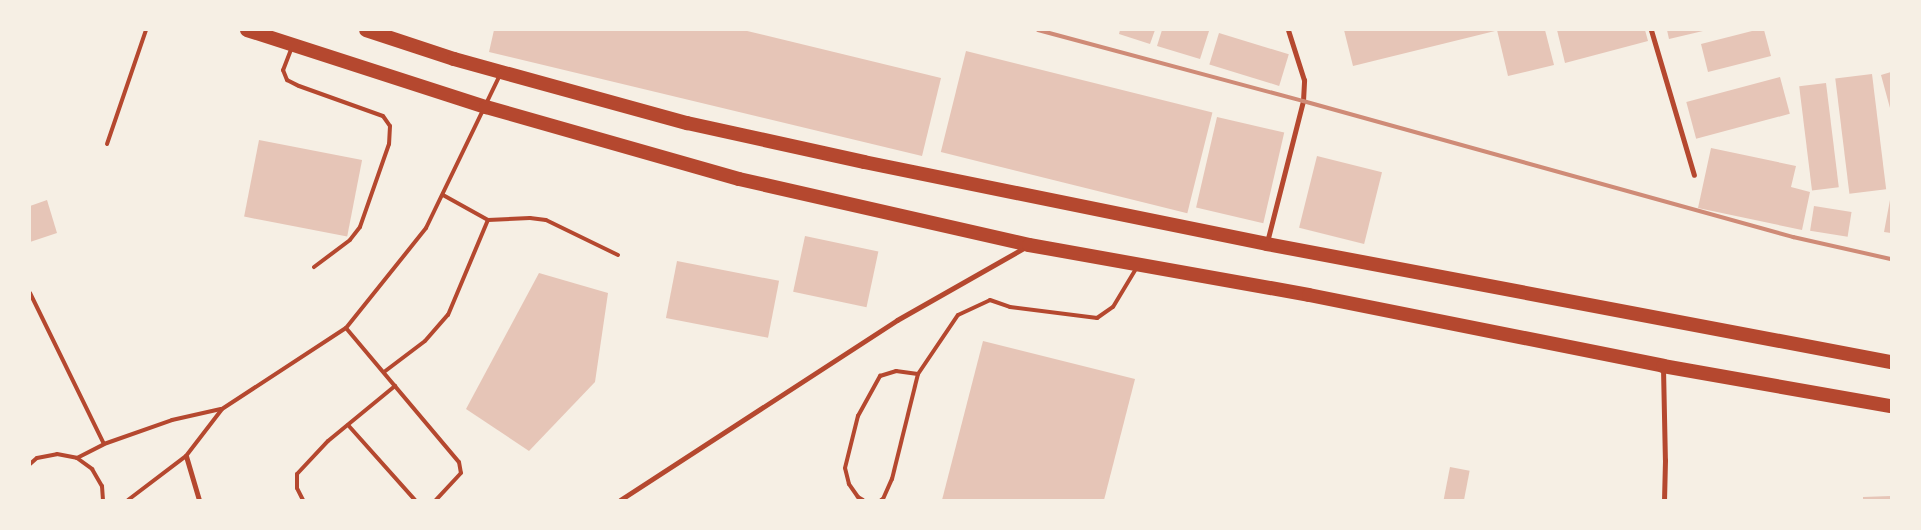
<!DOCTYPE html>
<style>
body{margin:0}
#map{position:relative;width:1921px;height:530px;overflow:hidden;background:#f6efe4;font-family:"Golos Text",sans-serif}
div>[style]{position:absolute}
.building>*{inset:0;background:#e6c5b7;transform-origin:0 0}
.service>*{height:4px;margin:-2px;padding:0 2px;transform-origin:2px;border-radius:2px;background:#b5482f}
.minor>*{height:5px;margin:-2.5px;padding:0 2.5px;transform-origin:2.5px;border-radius:2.5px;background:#b5482f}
.trunk>*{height:14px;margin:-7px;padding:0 7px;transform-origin:7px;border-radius:7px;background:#b5482f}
.rail>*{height:4px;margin:-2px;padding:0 2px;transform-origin:2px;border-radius:2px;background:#cf8b77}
span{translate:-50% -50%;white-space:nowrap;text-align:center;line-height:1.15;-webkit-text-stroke:4px #f6efe4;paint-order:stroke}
.frame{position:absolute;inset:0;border:31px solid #f6efe4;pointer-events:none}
</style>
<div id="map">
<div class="building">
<i style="clip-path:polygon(494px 30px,743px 30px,941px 78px,922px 156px,489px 52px)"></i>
<i style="clip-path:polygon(1120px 30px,1155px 30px,1150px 44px,1119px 34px)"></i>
<i style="clip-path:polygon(1162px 30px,1209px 31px,1200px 59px,1157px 46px)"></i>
<i style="clip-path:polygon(1344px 30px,1494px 30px,1495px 31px,1353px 66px)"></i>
<i style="clip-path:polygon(1497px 30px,1545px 30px,1554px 65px,1508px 76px)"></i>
<i style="clip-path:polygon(1557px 30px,1645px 30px,1648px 41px,1565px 63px)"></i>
<i style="clip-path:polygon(1667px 30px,1703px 30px,1703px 31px,1669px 39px)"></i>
<i style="clip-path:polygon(1756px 30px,1764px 30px,1771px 56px,1708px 72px,1701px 44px)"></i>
<i style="left:1219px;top:33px;width:73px;height:33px;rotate:17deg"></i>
<i style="left:966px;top:51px;width:254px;height:104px;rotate:14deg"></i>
<i style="clip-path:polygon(1891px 72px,1891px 108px,1890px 108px,1881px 75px)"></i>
<i style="left:1872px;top:74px;width:116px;height:37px;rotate:83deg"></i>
<i style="left:1780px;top:77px;width:38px;height:97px;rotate:75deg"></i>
<i style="left:1826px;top:83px;width:105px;height:27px;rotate:83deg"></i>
<i style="left:1217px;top:117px;width:69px;height:93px;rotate:13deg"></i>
<i style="left:259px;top:140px;width:105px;height:78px;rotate:11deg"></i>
<i style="clip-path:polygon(1711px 148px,1796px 166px,1791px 187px,1810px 192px,1802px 230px,1698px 208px)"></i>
<i style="left:1317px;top:156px;width:67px;height:74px;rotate:14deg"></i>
<i style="clip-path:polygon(47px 200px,57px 233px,30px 242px,30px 206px)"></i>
<i style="clip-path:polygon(1890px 200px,1891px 201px,1891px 233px,1884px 232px)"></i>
<i style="left:1814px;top:206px;width:38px;height:25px;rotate:9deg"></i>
<i style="left:805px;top:236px;width:75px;height:57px;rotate:12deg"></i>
<i style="left:677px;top:261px;width:104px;height:58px;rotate:11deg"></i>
<i style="clip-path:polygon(539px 273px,608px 293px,595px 382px,529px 451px,466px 409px)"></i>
<i style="clip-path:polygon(983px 341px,1135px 379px,1104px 500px,942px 500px)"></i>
<i style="left:1450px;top:467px;width:20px;height:34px;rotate:11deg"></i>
<i style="clip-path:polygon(1891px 496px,1891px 500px,1863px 500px,1863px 497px)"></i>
</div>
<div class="service">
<i style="left:292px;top:47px;width:25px;rotate:111deg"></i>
<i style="left:283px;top:70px;width:11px;rotate:68deg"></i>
<i style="left:287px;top:80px;width:13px;rotate:27deg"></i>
<i style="left:299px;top:86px;width:89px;rotate:19.7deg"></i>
<i style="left:383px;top:116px;width:12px;rotate:55deg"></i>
<i style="left:390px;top:126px;width:18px;rotate:93deg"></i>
<i style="left:389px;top:144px;width:88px;rotate:109.3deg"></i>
<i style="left:360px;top:227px;width:16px;rotate:128deg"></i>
<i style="left:350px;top:240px;width:45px;rotate:143.1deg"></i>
<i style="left:107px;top:144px;width:120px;rotate:-71.1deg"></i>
<i style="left:443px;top:195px;width:51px;rotate:29.1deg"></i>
<i style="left:488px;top:220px;width:42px;rotate:-2.7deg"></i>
<i style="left:530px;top:218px;width:16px;rotate:7deg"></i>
<i style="left:546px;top:220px;width:80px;rotate:25.9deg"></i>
<i style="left:30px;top:293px;width:168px;rotate:63.9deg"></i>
<i style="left:346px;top:328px;width:175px;rotate:49.9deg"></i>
<i style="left:459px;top:462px;width:11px;rotate:80deg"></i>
<i style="left:461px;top:473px;width:37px;rotate:133deg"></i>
<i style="left:384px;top:372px;width:51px;rotate:-37.1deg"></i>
<i style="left:425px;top:341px;width:35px;rotate:-49deg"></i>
<i style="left:448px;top:315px;width:103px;rotate:-67.2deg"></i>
<i style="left:348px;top:425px;width:101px;rotate:48.2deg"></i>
<i style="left:77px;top:458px;width:30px;rotate:-27deg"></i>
<i style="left:104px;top:444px;width:72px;rotate:-19.4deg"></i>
<i style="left:172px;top:420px;width:50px;rotate:-12.7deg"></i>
<i style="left:30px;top:464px;width:9px;rotate:-41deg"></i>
<i style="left:37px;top:458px;width:20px;rotate:-11deg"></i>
<i style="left:57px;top:454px;width:20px;rotate:11deg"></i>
<i style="left:77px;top:458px;width:19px;rotate:36deg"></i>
<i style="left:92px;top:469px;width:20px;rotate:60deg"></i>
<i style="left:102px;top:486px;width:14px;rotate:86deg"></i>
<i style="left:128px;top:500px;width:73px;rotate:-37.2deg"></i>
<i style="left:186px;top:456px;width:59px;rotate:-52.5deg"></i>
<i style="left:222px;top:409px;width:148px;rotate:-33.2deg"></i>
<i style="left:346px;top:328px;width:128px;rotate:-51.3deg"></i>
<i style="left:426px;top:228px;width:170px;rotate:-64.2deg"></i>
<i style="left:303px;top:500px;width:13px;rotate:-117deg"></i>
<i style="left:297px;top:488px;width:14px;rotate:-90deg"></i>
<i style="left:297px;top:474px;width:45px;rotate:-46.8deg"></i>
<i style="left:328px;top:441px;width:87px;rotate:-39.4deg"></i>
<i style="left:863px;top:500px;width:6px;rotate:-149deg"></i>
<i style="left:858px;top:497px;width:16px;rotate:-125deg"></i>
<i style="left:849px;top:484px;width:16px;rotate:-104deg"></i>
<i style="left:845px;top:468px;width:54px;rotate:-76deg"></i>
<i style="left:858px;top:416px;width:46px;rotate:-61.2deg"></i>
<i style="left:880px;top:376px;width:17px;rotate:-17deg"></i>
<i style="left:896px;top:371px;width:22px;rotate:8deg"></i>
<i style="left:881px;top:500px;width:2px;rotate:-27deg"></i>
<i style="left:883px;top:499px;width:22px;rotate:-66deg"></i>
<i style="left:892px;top:479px;width:108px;rotate:-76.1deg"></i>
<i style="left:918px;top:374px;width:71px;rotate:-55.9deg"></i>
<i style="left:958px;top:315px;width:35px;rotate:-25deg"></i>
<i style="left:990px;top:300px;width:21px;rotate:19deg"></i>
<i style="left:1010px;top:307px;width:88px;rotate:7.2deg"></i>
<i style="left:1097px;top:318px;width:19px;rotate:-35deg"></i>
<i style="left:1113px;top:307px;width:47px;rotate:-59deg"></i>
</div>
<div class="minor">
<i style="left:1651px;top:30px;width:151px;rotate:73.5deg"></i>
<i style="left:1267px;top:242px;width:146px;rotate:-75.7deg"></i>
<i style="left:1303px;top:101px;width:21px;rotate:-87deg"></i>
<i style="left:1304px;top:80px;width:52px;rotate:-107.7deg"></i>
<i style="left:1663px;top:368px;width:92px;rotate:88.8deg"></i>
<i style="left:1665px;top:460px;width:40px;rotate:91.4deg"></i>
<i style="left:186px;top:456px;width:46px;rotate:73.5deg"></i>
<i style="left:620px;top:500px;width:330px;rotate:-33deg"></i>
<i style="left:897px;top:320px;width:146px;rotate:-29.6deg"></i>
</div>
<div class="trunk">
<i style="left:247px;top:30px;width:251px;rotate:17.9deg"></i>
<i style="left:486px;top:107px;width:263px;rotate:15.9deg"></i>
<i style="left:739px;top:179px;width:297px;rotate:12.8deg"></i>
<i style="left:1029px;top:245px;width:284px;rotate:10.1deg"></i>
<i style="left:1309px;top:295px;width:361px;rotate:11.3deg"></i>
<i style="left:1663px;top:366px;width:231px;rotate:10deg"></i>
<i style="left:366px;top:30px;width:93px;rotate:18.2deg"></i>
<i style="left:454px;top:59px;width:242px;rotate:15.4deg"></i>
<i style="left:687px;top:123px;width:181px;rotate:12.4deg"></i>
<i style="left:864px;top:162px;width:411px;rotate:11.5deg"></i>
<i style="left:1267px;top:244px;width:635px;rotate:10.71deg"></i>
</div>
<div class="rail">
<i style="left:1038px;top:30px;width:274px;rotate:15deg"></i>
<i style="left:1303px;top:101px;width:509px;rotate:15.51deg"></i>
<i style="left:1793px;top:237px;width:100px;rotate:12.7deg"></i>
</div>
<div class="frame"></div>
</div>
